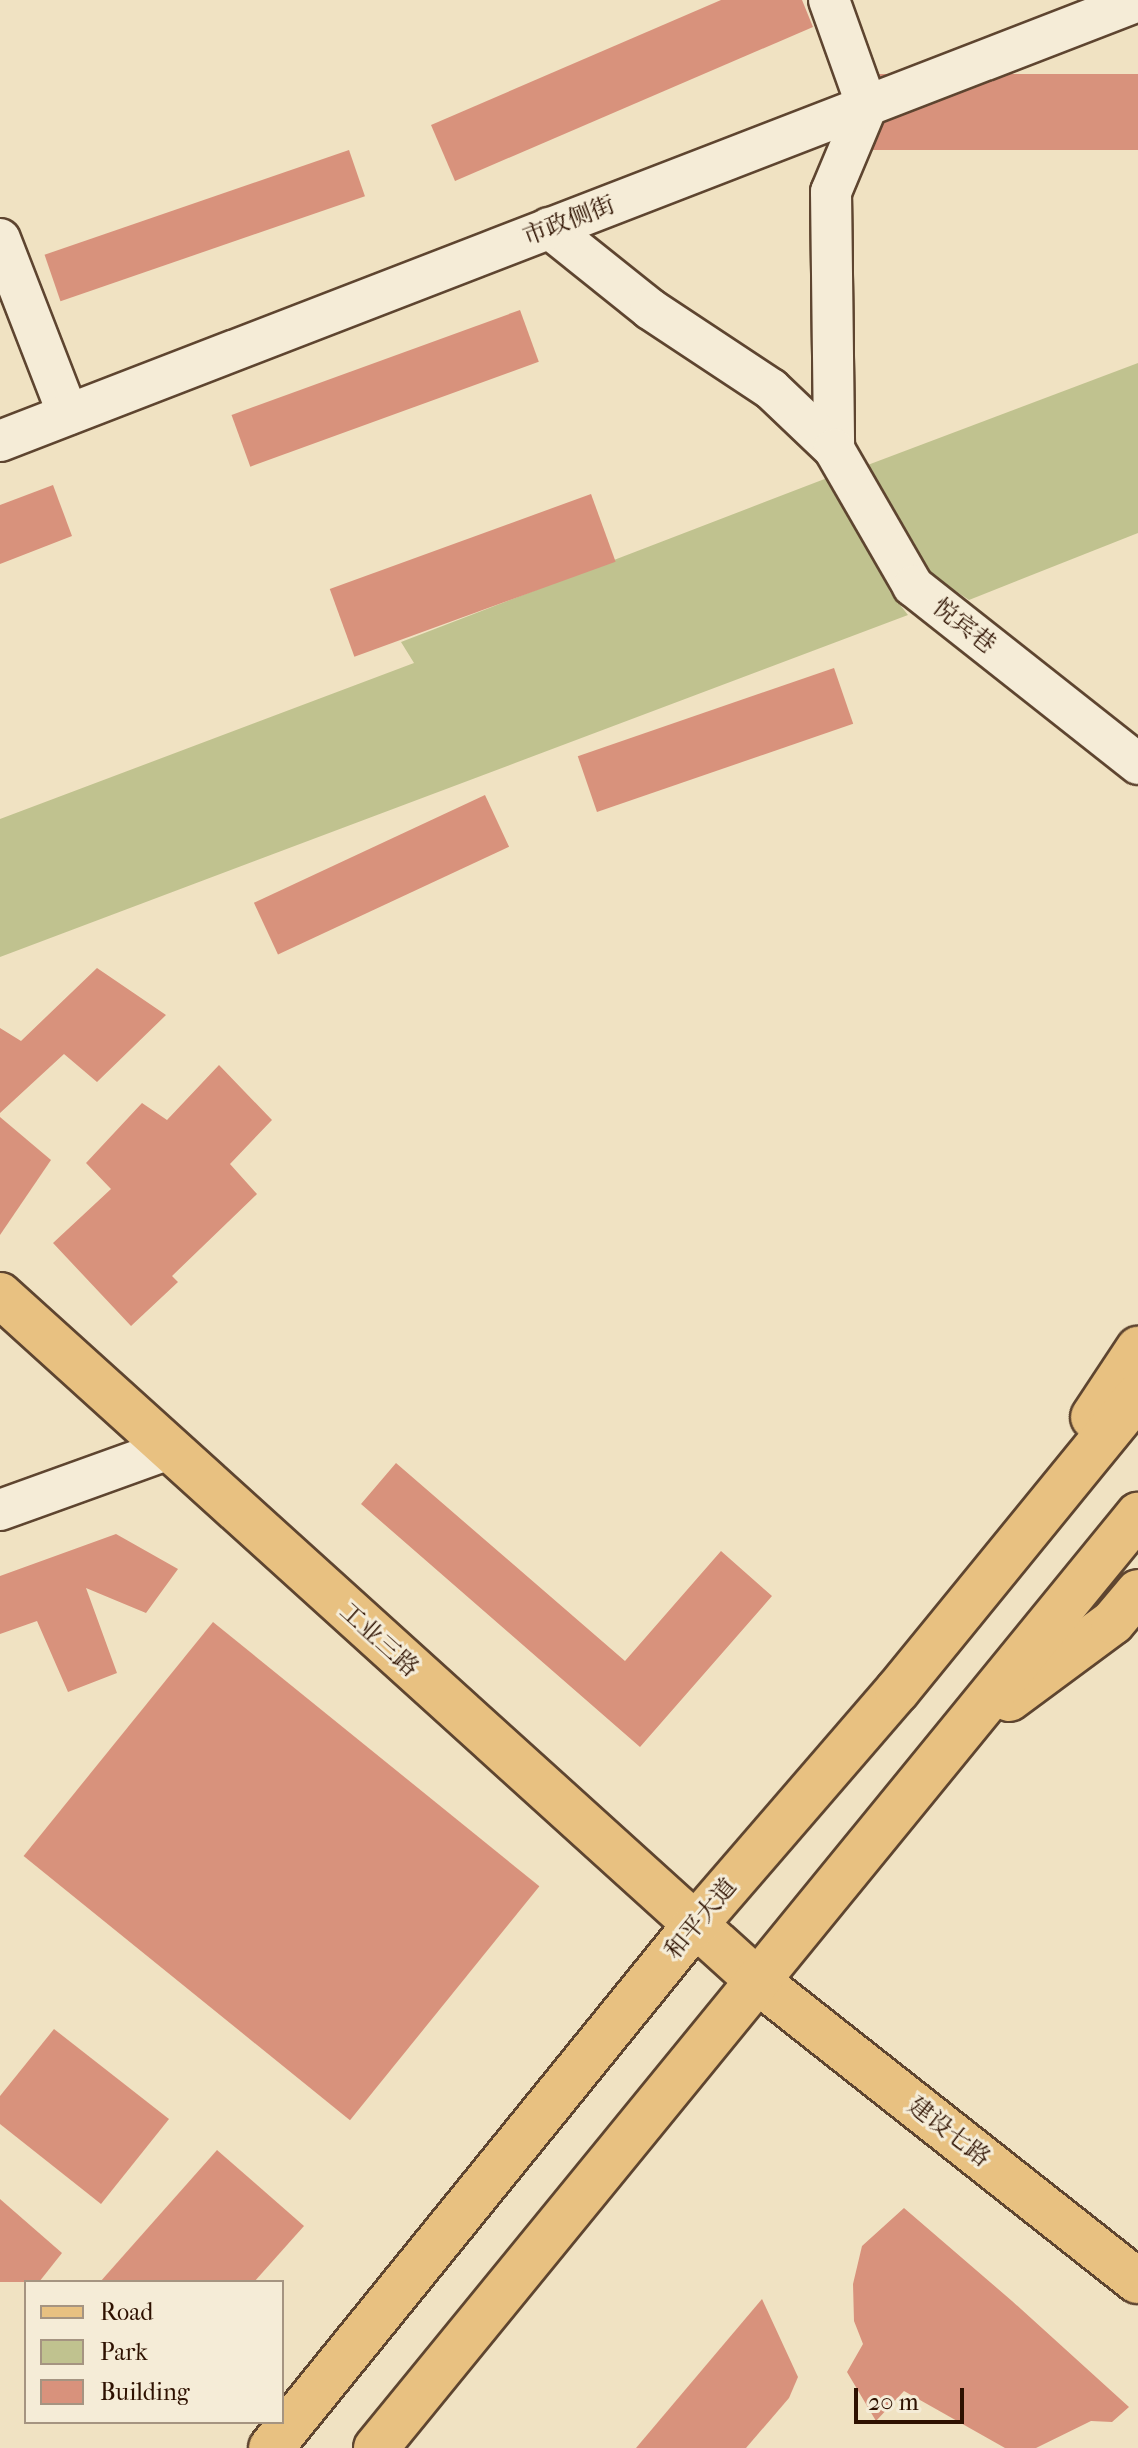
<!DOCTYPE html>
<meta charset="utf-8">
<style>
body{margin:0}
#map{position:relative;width:1138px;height:2448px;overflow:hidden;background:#f0e2c2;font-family:"IM FELL French Canon","Noto Serif SC",serif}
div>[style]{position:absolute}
.green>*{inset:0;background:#c0c28f}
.building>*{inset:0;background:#d8927c;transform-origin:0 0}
.roads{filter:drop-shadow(2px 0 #5e4530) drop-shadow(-2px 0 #5e4530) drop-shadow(0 2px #5e4530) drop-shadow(0 -2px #5e4530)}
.minor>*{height:40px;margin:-20px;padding:0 20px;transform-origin:20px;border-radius:20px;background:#f5ecd7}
.major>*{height:44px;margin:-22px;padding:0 22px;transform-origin:22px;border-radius:22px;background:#e8c181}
span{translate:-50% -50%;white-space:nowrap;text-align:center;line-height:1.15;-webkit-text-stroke:6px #f5ecd7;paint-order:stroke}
.street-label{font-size:24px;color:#2e1100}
.legend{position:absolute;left:24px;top:2280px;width:260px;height:144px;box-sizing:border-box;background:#f5ecd7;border:2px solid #a59481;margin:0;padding:10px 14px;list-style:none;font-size:24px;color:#2e1100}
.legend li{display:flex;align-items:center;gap:16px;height:40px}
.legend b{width:40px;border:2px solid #a59481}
.scale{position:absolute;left:854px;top:2388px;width:110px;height:36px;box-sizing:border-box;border:4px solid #2e1100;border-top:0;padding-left:10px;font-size:24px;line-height:28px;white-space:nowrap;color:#2e1100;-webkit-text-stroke:6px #f5ecd7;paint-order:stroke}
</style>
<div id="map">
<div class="green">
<i style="clip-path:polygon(1138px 363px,1138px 533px,969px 600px,926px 571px,865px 466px)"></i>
<i style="clip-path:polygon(835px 475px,890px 592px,908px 615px,0 957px,0 819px,414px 663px,401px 642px)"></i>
</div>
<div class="building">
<i style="clip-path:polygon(721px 0,802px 0,813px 27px,455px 181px,431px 125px)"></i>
<i style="left:1138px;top:74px;width:76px;height:290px;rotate:90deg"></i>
<i style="left:349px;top:150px;width:49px;height:322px;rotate:71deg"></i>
<i style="left:520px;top:310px;width:55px;height:307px;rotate:70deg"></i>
<i style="clip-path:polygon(53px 485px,72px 536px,0 564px,0 505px)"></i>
<i style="left:591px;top:494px;width:72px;height:278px;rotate:70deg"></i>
<i style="left:834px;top:668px;width:59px;height:271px;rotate:71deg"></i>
<i style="left:485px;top:795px;width:57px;height:255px;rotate:65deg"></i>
<i style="clip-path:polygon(97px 968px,166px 1015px,97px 1082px,64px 1054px,0 1113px,0 1028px,21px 1041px)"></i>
<i style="clip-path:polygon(219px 1065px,272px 1120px,230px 1164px,257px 1194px,172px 1276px,178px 1282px,131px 1326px,53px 1243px,111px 1189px,86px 1163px,142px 1103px,167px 1120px)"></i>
<i style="clip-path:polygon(0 1117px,51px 1160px,0 1235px)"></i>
<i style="clip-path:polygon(396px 1463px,625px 1661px,721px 1551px,772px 1596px,640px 1747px,361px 1504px)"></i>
<i style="clip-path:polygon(116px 1534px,178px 1569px,146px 1613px,86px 1588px,117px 1673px,68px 1692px,37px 1621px,0 1634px,0 1576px)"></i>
<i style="left:213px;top:1622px;width:420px;height:301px;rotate:39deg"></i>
<i style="clip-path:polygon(54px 2029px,169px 2119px,101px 2204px,0 2124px,0 2096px)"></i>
<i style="clip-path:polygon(217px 2150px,304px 2226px,254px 2282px,100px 2282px)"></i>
<i style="clip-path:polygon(0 2199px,62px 2253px,39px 2282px,0 2282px)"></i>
<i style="clip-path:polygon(904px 2208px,1012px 2301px,1129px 2407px,1112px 2422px,1091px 2421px,1036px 2448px,1005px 2448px,904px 2391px,876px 2421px,847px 2372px,863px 2344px,854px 2321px,853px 2284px,862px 2246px)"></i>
<i style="clip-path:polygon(762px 2299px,798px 2377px,789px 2398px,746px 2448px,636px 2448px)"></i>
</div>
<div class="roads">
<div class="minor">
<i style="left:829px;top:0;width:113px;rotate:70.3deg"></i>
<i style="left:867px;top:106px;width:93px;rotate:112.7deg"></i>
<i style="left:831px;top:192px;width:257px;rotate:89.3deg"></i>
<i style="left:549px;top:228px;width:129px;rotate:38.7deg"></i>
<i style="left:650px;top:309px;width:145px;rotate:33.5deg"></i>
<i style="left:771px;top:389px;width:87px;rotate:43.6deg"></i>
<i style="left:834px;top:449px;width:158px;rotate:60deg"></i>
<i style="left:913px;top:586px;width:287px;rotate:38.3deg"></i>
<i style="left:0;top:239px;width:188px;rotate:68.8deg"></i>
<i style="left:0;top:441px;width:1220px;rotate:-21.14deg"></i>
<i style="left:0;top:1510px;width:180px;rotate:-19.8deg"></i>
</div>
<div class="major">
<i style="left:0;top:1295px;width:1025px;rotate:42.15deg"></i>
<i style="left:760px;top:1983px;width:481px;rotate:38.3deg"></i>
<i style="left:1093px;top:1417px;width:82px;rotate:-56.5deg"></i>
<i style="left:1009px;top:1699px;width:129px;rotate:-36.5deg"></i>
<i style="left:1113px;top:1622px;width:39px;rotate:-50deg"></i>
<i style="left:271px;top:2448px;width:672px;rotate:-50.98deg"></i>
<i style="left:694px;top:1926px;width:311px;rotate:-49.2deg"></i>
<i style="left:897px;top:1691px;width:381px;rotate:-50.8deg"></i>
<i style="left:376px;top:2448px;width:1205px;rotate:-50.76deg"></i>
</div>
</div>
<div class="street-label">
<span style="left:569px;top:221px;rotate:-21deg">市政侧街</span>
<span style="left:964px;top:626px;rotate:38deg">悦宾巷</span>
<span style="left:379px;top:1640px;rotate:42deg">工业三路</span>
<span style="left:701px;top:1919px;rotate:-50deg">和平大道</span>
<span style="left:949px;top:2132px;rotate:38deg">建设七路</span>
</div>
<ul class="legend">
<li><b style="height:10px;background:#e8c181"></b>Road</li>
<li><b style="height:22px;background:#c0c28f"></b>Park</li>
<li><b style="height:22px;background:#d8927c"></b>Building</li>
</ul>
<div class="scale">20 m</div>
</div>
